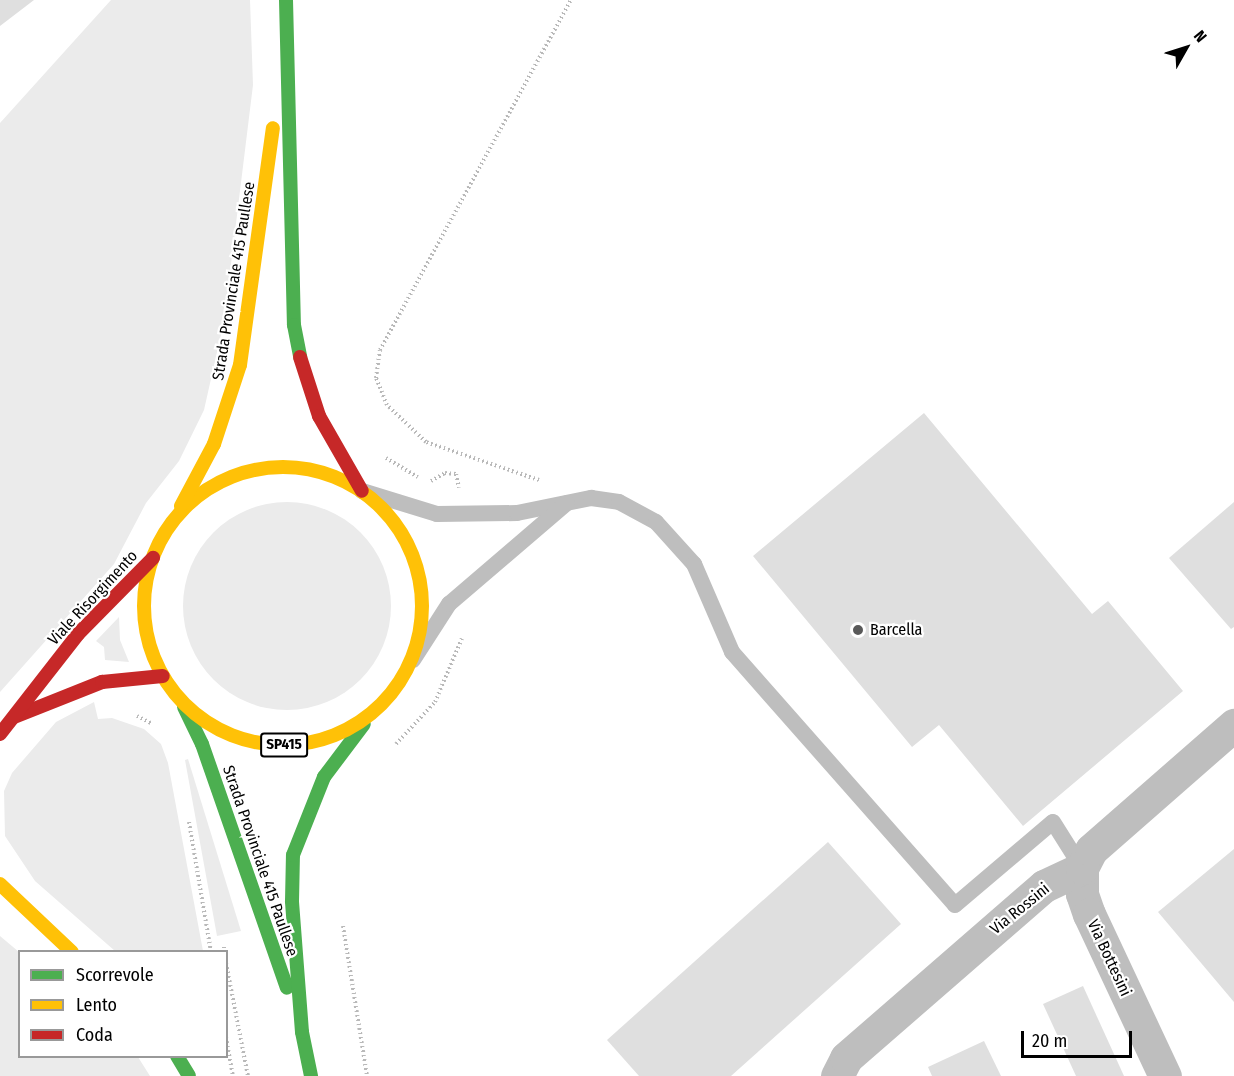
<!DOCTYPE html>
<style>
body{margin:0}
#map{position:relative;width:1234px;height:1076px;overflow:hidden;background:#fff;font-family:"Fira Sans Condensed",sans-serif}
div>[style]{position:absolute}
.green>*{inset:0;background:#ebebeb}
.round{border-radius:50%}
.building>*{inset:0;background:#dfdfdf}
.path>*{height:4px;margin-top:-2px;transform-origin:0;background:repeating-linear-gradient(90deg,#b9b9b9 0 1.5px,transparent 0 4.5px)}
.lane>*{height:16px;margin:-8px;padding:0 8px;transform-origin:8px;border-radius:8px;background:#bebebe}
.street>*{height:33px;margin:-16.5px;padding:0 16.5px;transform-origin:16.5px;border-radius:16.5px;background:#bebebe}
.fast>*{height:14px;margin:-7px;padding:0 7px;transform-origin:7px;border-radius:7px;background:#4caf50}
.slow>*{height:14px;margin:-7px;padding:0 7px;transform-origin:7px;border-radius:7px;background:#ffc107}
.slow>.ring{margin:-7px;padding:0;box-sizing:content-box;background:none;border:14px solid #ffc107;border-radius:50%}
.jam>*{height:14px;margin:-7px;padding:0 7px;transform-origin:7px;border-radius:7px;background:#c62828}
.dots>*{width:16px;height:16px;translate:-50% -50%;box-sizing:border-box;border:3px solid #fff;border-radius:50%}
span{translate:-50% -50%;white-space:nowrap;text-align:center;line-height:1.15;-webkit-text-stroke:4.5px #fff;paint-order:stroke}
.shield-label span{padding:2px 4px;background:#fff;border:2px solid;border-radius:4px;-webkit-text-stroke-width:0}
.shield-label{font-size:15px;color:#000;font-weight:700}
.street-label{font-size:16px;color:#000}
.poi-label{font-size:16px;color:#000}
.left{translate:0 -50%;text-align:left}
.legend{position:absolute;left:18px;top:950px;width:210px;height:108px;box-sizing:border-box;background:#fff;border:2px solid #999;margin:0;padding:8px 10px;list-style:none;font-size:18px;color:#000}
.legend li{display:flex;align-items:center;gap:12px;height:30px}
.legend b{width:30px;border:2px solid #999}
.north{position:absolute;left:1156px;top:18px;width:60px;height:60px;-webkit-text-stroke:4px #fff;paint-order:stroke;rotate:51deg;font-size:16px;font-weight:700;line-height:24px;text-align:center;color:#000}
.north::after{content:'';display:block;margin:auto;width:21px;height:27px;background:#000;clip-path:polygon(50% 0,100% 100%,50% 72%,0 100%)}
.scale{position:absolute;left:1021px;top:1031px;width:111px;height:27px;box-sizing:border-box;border:3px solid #000;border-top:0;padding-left:8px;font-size:18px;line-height:21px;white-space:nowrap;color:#000;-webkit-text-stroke:4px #fff;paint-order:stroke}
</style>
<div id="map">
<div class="green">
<i style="clip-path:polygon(111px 0,250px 0,253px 85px,224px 321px,204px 410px,179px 461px,146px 503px,114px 564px,0 692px,0 123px)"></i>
<i class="round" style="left:183px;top:502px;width:208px;height:208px"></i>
<i style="clip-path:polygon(119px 617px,120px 640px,129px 662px,105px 660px,104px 647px,96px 641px)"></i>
<i style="clip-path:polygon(94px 702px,98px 719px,112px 718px,144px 729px,161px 744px,168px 763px,203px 951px,115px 951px,35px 881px,5px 836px,4px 791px,12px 773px,56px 722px)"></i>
<i style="clip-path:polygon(188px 759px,241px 931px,217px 936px,185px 760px)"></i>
<i style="clip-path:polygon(0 936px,19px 952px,20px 1056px,138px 1057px,150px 1076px,0 1076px)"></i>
</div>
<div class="building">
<i style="clip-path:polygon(0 0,34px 0,0 26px)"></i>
<i style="clip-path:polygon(924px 413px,1092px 614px,1108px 601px,1183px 691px,1023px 826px,939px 725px,912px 747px,753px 556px)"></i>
<i style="clip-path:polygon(1234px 502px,1234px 627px,1231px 629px,1169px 558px)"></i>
<i style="clip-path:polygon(828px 842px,901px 924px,731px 1076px,639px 1076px,607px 1040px)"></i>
<i style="clip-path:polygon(1234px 849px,1234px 1002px,1158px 912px)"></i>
<i style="clip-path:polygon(1083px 986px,1124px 1076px,1076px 1076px,1043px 1004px)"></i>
<i style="clip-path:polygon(984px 1041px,1001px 1076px,932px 1076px,928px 1067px)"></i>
</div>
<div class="path">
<i style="left:386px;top:458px;width:37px;rotate:31deg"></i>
<i style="left:539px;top:480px;width:119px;rotate:-161.4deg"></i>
<i style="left:426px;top:442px;width:54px;rotate:-136.5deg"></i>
<i style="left:387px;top:405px;width:29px;rotate:-112deg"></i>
<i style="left:376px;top:378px;width:28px;rotate:-82deg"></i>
<i style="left:380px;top:350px;width:399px;rotate:-61.4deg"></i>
<i style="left:431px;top:481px;width:16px;rotate:-30deg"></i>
<i style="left:445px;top:473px;width:11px;rotate:5deg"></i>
<i style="left:456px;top:474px;width:14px;rotate:78deg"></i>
<i style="left:137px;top:716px;width:16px;rotate:27deg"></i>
<i style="left:396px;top:744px;width:57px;rotate:-47.1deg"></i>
<i style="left:435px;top:702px;width:69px;rotate:-67.1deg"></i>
<i style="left:189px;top:822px;width:132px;rotate:80.4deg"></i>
<i style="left:343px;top:926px;width:152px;rotate:80.9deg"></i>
<i style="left:224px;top:947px;width:5px;rotate:90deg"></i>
<i style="left:226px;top:963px;width:115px;rotate:79deg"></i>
<i style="left:226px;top:1037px;width:40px;rotate:80deg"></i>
</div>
<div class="lane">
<i style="left:362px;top:491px;width:78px;rotate:17deg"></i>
<i style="left:437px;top:514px;width:80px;rotate:-0.7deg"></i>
<i style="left:517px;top:513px;width:76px;rotate:-11.5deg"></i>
<i style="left:591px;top:498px;width:28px;rotate:8deg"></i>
<i style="left:619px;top:502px;width:42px;rotate:28.4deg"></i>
<i style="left:656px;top:522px;width:57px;rotate:47.9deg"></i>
<i style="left:694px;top:564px;width:96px;rotate:66.6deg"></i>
<i style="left:732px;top:652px;width:337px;rotate:48.6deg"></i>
<i style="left:955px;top:905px;width:128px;rotate:-40.3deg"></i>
<i style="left:1053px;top:822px;width:54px;rotate:57.8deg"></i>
<i style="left:413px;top:660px;width:67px;rotate:-57.3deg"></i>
<i style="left:449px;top:604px;width:155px;rotate:-40.6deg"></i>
</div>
<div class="street">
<i style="left:1082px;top:868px;width:26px;rotate:90deg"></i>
<i style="left:1082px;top:894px;width:21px;rotate:71deg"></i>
<i style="left:1089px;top:914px;width:179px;rotate:64.9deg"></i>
<i style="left:837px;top:1076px;width:20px;rotate:-63deg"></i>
<i style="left:846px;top:1058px;width:262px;rotate:-41deg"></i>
<i style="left:1044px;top:886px;width:42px;rotate:-25.3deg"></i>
<i style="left:1082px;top:868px;width:20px;rotate:-63deg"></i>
<i style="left:1091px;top:850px;width:190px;rotate:-41.2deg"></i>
</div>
<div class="fast">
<i style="left:286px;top:0;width:325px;rotate:88.6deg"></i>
<i style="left:294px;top:325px;width:33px;rotate:79deg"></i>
<i style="left:184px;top:707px;width:41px;rotate:64.1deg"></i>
<i style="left:202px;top:744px;width:258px;rotate:70.8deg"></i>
<i style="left:177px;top:1056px;width:23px;rotate:59deg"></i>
<i style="left:311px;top:1076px;width:45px;rotate:-101.6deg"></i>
<i style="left:302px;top:1032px;width:131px;rotate:-94.4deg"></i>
<i style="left:292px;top:901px;width:46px;rotate:-88.8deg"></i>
<i style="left:293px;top:855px;width:84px;rotate:-68.3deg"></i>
<i style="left:324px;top:777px;width:66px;rotate:-53deg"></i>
</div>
<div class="slow">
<i class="ring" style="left:144px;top:467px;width:264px;height:264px"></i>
<i style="left:181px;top:506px;width:70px;rotate:-62deg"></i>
<i style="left:214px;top:444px;width:83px;rotate:-71.8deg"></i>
<i style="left:240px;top:365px;width:239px;rotate:-82.1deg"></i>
<i style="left:0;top:884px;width:99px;rotate:43.4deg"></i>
</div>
<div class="jam">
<i style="left:300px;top:357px;width:62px;rotate:72.1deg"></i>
<i style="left:319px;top:416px;width:86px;rotate:60.2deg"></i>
<i style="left:14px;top:717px;width:95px;rotate:-21.7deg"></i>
<i style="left:102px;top:682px;width:61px;rotate:-5.6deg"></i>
<i style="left:0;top:734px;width:127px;rotate:-52deg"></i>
<i style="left:78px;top:634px;width:107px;rotate:-45.4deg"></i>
</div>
<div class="dots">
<i style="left:858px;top:630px;background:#595959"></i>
</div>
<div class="shield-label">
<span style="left:284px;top:745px">SP415</span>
</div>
<div class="street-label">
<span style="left:234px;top:281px;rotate:-81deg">Strada Provinciale 415 Paullese</span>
<span style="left:93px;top:598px;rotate:-47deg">Viale Risorgimento</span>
<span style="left:260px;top:861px;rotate:71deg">Strada Provinciale 415 Paullese</span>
<span style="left:1020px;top:909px;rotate:-39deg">Via Rossini</span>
<span style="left:1109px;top:958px;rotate:65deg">Via Bottesini</span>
</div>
<div class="poi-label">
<span class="left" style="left:870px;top:630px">Barcella</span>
</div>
<ul class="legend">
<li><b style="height:8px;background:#4caf50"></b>Scorrevole</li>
<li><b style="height:8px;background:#ffc107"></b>Lento</li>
<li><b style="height:8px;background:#c62828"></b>Coda</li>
</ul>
<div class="north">N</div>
<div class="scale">20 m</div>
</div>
